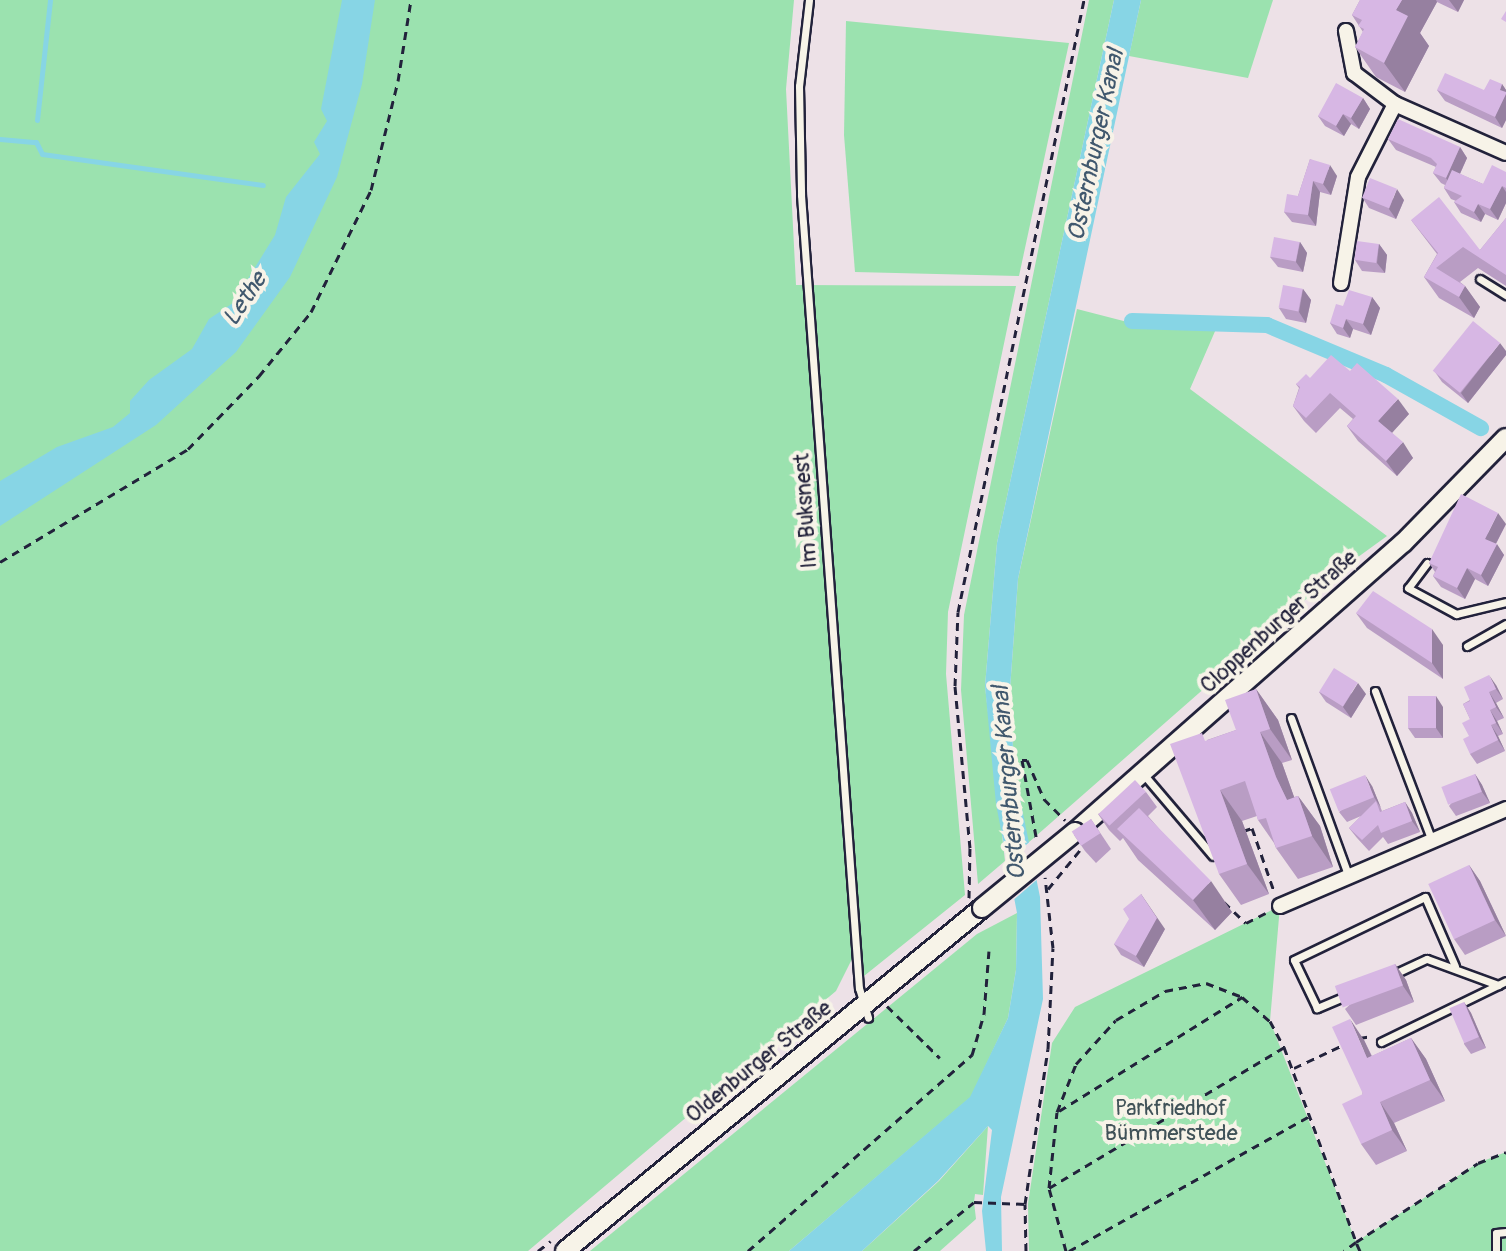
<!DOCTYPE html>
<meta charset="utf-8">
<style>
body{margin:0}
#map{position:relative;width:1506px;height:1251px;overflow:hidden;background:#ede1e7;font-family:Pangolin,sans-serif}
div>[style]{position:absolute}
.green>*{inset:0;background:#9be2af}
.water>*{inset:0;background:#87d5e5}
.pier>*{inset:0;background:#ede1e7}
.stream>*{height:5px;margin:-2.5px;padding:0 2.5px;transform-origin:2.5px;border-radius:2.5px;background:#87d5e5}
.canal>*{height:16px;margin:-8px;padding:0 8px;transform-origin:8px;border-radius:8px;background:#87d5e5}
.path>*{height:3px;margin-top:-1.5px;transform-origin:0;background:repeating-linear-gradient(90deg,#22223b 0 8px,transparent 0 14px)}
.roads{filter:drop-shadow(2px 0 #22223b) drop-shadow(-2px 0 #22223b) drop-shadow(0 2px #22223b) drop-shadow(0 -2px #22223b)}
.service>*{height:7px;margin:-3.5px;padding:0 3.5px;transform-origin:3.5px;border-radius:3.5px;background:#f7f3e8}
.minor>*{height:14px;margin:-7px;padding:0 7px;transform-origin:7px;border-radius:7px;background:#f7f3e8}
.secondary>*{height:18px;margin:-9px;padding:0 9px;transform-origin:9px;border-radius:9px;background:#f7f3e8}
.bridges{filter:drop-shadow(2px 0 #22223b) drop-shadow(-2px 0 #22223b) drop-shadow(0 2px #22223b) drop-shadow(0 -2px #22223b)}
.secondary-bridge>*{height:18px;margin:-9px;padding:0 9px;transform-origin:9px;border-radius:9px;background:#f7f3e8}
.wall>*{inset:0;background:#b99dc4}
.shaded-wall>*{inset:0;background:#9680a0}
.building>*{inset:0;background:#d7b7e4;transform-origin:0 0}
span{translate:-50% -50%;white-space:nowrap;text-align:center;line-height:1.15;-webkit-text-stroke:8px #f7f3e8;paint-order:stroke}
.street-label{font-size:22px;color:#22223b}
.park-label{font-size:22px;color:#405258}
.water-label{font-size:24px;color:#40586e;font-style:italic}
</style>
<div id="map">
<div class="green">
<i style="clip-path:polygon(0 0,794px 0,786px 89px,796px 285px,1016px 286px,948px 612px,946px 674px,965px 895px,864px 976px,859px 945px,836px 991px,528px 1251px,0 1251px)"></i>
<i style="clip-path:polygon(1089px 0,1114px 0,997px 543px,985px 686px,1005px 861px,978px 884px,961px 690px,964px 615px)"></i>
<i style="clip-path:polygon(1141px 0,1273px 0,1248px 78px,1129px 56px)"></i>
<i style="clip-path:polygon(846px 21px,1069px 43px,1019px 276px,855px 272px,844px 135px)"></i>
<i style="clip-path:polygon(1077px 309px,1139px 325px,1216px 329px,1190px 389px,1387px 536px,1336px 573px,1028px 843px,1014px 769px,1010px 689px,1018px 579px)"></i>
<i style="clip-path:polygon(1280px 906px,1270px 1021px,1356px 1242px,1478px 1163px,1506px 1152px,1506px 1251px,1029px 1251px,1028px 1204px,1052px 1043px,1075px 1007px)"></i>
<i style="clip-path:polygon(1017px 913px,1016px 970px,1008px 1018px,971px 1097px,789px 1251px,590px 1251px,977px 934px)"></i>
<i style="clip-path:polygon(988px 1126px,983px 1195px,975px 1194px,974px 1202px,976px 1219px,940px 1251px,862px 1251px,939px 1181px)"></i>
</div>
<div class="water">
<i style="clip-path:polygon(342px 0,375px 0,362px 84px,337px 177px,290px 277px,236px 352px,156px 425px,0 526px,0 481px,57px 447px,113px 427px,130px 413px,130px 401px,149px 380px,192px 349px,209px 319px,233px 303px,275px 235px,286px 197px,320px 154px,314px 142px,327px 121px,321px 109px)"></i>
<i style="clip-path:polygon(1114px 0,1141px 0,1018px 579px,1010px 689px,1014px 769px,1040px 897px,1043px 999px,1001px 1197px,1002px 1251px,986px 1251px,982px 1211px,992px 1130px,988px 1126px,938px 1181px,862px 1251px,789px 1251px,970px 1097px,1008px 1018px,1016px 970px,1017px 913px,996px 804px,985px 686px,997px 543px)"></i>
</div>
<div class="pier">
<i style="clip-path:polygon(1032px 840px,1040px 877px,1011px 902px,1002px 865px)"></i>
</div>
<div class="stream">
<i style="left:37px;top:120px;width:121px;rotate:-83.8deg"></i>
<i style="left:0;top:139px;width:36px;rotate:5deg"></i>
<i style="left:36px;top:142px;width:13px;rotate:63deg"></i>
<i style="left:42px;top:154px;width:223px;rotate:8deg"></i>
</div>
<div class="canal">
<i style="left:1132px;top:321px;width:135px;rotate:1.7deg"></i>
<i style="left:1267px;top:325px;width:129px;rotate:22.8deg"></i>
<i style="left:1386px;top:375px;width:109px;rotate:29.2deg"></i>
</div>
<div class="path">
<i style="left:0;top:562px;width:219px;rotate:-31deg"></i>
<i style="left:188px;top:449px;width:102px;rotate:-45.8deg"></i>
<i style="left:259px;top:376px;width:82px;rotate:-50.9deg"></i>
<i style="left:311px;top:312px;width:136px;rotate:-63.8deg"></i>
<i style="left:371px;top:190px;width:112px;rotate:-76.1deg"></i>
<i style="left:398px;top:81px;width:82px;rotate:-80.9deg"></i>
<i style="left:1027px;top:760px;width:5px;rotate:180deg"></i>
<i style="left:1022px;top:760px;width:83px;rotate:79.6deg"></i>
<i style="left:1027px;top:760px;width:43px;rotate:66.4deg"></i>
<i style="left:1044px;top:799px;width:30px;rotate:45deg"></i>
<i style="left:1243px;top:831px;width:9px;rotate:-18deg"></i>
<i style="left:1252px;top:828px;width:67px;rotate:70.8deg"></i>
<i style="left:1048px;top:889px;width:50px;rotate:-50.6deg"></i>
<i style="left:969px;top:898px;width:50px;rotate:-88.9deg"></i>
<i style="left:970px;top:848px;width:163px;rotate:-95.3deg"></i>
<i style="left:955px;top:686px;width:74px;rotate:-87.7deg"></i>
<i style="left:958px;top:612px;width:625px;rotate:-78.37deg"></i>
<i style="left:1224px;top:902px;width:30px;rotate:44deg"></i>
<i style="left:1246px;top:923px;width:22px;rotate:-27deg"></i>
<i style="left:887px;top:1006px;width:74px;rotate:44.5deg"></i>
<i style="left:1359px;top:1038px;width:14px;rotate:-8deg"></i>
<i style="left:1294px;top:1068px;width:52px;rotate:-25.1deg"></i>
<i style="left:1059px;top:1111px;width:216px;rotate:-31.9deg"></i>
<i style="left:1049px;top:1188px;width:273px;rotate:-30.9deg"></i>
<i style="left:538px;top:1251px;width:16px;rotate:-38deg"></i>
<i style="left:748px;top:1251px;width:298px;rotate:-41.2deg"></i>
<i style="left:972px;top:1055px;width:43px;rotate:-73.7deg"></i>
<i style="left:984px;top:1014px;width:63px;rotate:-85.5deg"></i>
<i style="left:914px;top:1251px;width:77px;rotate:-39.2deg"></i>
<i style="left:974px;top:1202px;width:51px;rotate:2.2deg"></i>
<i style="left:1026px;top:1251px;width:47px;rotate:-91.2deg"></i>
<i style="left:1025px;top:1204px;width:157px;rotate:-81.6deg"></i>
<i style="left:1048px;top:1049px;width:101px;rotate:-87.2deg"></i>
<i style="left:1053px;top:948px;width:71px;rotate:-96.4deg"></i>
<i style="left:1066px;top:1251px;width:65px;rotate:-105.1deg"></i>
<i style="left:1049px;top:1188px;width:76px;rotate:-84deg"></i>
<i style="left:1057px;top:1112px;width:52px;rotate:-68.4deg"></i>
<i style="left:1076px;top:1064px;width:59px;rotate:-47.7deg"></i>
<i style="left:1116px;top:1020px;width:57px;rotate:-30.6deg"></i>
<i style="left:1165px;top:991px;width:42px;rotate:-11deg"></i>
<i style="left:1206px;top:983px;width:39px;rotate:21deg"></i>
<i style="left:1242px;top:997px;width:37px;rotate:41deg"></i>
<i style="left:1270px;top:1021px;width:30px;rotate:62deg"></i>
<i style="left:1284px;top:1047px;width:208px;rotate:69.7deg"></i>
<i style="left:1356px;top:1242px;width:15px;rotate:143deg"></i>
<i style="left:1069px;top:1251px;width:278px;rotate:-29.3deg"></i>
<i style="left:1360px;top:1251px;width:10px;rotate:-114deg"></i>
<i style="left:1356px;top:1242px;width:145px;rotate:-32.9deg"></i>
<i style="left:1478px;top:1163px;width:30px;rotate:-21deg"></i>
</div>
<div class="roads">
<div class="service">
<i style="left:809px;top:0;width:87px;rotate:96.6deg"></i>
<i style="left:799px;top:86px;width:109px;rotate:88.9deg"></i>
<i style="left:801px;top:195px;width:795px;rotate:85.82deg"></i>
<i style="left:859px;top:988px;width:31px;rotate:73deg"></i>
<i style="left:1480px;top:279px;width:31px;rotate:32deg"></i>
<i style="left:1427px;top:563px;width:31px;rotate:127deg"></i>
<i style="left:1408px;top:588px;width:55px;rotate:28.4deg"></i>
<i style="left:1456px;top:614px;width:51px;rotate:-13.5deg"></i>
<i style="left:1467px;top:646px;width:45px;rotate:-29.4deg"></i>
<i style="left:1375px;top:691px;width:160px;rotate:69.2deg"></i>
<i style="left:1291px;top:718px;width:169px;rotate:70deg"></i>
<i style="left:1144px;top:775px;width:106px;rotate:49.6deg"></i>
<i style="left:1392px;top:975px;width:38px;rotate:-25deg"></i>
<i style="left:1427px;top:959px;width:76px;rotate:20.1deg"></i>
<i style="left:1348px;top:995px;width:34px;rotate:157deg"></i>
<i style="left:1317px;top:1008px;width:53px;rotate:-115.6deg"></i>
<i style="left:1294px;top:960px;width:145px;rotate:-25.7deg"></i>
<i style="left:1425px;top:897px;width:75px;rotate:66.5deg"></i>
<i style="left:1381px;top:1042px;width:139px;rotate:-26deg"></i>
<i style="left:1496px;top:1251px;width:18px;rotate:-90deg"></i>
<i style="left:1496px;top:1233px;width:10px;rotate:-6deg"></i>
</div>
<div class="minor">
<i style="left:1346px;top:31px;width:43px;rotate:79.2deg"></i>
<i style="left:1354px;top:73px;width:51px;rotate:37.1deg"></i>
<i style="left:1395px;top:104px;width:121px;rotate:23.8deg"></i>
<i style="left:1341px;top:283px;width:107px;rotate:-80.9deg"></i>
<i style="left:1358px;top:177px;width:82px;rotate:-63.1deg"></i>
<i style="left:1280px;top:906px;width:246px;rotate:-23.2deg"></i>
</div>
<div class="secondary">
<i style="left:1075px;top:832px;width:437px;rotate:-41.4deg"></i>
<i style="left:1403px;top:543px;width:147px;rotate:-45.6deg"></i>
<i style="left:565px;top:1251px;width:540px;rotate:-39.44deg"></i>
</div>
</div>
<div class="bridges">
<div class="secondary-bridge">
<i style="left:982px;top:908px;width:120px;rotate:-39.3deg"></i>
</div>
</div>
<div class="wall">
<i style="clip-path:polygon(1360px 0,1464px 0,1458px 12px,1437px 2px,1420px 33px,1429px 46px,1405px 92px,1376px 77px,1355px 47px,1363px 32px,1352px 15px)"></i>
<i style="clip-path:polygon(1502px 84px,1506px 90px,1506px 120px,1502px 128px,1445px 101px,1437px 90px,1484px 90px)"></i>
<i style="clip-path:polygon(1363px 98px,1370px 109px,1359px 129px,1351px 124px,1344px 136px,1325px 126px,1318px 116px)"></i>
<i style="clip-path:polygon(1388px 139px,1460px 147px,1467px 158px,1460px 174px,1483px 184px,1506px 172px,1506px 203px,1498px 220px,1485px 214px,1481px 222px,1461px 213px,1454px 202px,1456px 201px,1451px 199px,1444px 188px,1445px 185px,1441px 183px,1433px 173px,1436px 167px,1396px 150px)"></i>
<i style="clip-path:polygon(1310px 159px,1337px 176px,1331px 195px,1320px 192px,1316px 226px,1292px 222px,1284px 212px,1298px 196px)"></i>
<i style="clip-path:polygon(1362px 197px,1404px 200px,1396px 219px,1369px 208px)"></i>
<i style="clip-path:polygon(1506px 218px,1506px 286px,1478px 268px,1460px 282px,1465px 286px,1480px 307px,1474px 318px,1439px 298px,1424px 277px,1437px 254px,1411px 220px,1480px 250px)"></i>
<i style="clip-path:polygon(1300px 242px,1307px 253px,1303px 272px,1278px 267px,1270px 257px)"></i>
<i style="clip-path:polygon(1379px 244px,1387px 255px,1385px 273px,1362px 271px,1355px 260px)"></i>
<i style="clip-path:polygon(1303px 289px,1311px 300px,1306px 323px,1286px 319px,1279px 308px)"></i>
<i style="clip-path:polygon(1372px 297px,1380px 308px,1371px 335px,1353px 329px,1350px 338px,1337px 334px,1330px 323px,1343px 306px)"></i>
<i style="clip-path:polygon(1506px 351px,1506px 355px,1468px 403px,1442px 382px,1435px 372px)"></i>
<i style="clip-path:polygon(1350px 371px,1409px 414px,1392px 433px,1413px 458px,1397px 476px,1358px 441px,1347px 426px,1353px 419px,1340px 408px,1316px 433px,1304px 421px,1293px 406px,1299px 388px,1296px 384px,1310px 378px)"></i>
<i style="clip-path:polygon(1506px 524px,1496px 544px,1504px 555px,1488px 586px,1475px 579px,1465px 599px,1441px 587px,1433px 576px,1435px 572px,1429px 563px)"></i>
<i style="clip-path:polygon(1356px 613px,1443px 645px,1443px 679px,1367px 628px)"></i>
<i style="clip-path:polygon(1496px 685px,1503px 699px,1496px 703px,1504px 718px,1497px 721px,1503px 734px,1498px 736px,1505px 751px,1477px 764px,1470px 754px,1469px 736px,1470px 719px,1463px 704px)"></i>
<i style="clip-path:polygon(1256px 689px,1278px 720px,1292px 760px,1282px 763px,1294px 797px,1298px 796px,1320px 826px,1333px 867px,1298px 879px,1276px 848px,1274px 843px,1258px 820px,1257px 816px,1242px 821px,1269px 894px,1241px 905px,1219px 874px,1207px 740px,1236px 730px)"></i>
<i style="clip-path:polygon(1319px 692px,1366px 694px,1351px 718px,1326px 702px)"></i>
<i style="clip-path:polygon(1443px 707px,1443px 738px,1415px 738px,1408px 728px)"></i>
<i style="clip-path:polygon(1475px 774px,1482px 785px,1490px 803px,1456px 816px,1449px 806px)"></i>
<i style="clip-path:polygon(1372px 786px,1382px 811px,1405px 802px,1412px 813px,1420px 832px,1388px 844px,1383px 837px,1369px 851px,1357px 838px,1349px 828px,1361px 816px,1347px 822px,1339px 812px)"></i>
<i style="clip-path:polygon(1146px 792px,1157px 807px,1148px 816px,1232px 912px,1215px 930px,1138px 860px,1123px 838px,1120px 841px,1109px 830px,1098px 814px)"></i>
<i style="clip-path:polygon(1091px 819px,1111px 849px,1096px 863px,1085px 851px,1074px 835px)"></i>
<i style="clip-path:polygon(1469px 865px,1480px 881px,1506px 936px,1465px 955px,1454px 939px)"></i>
<i style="clip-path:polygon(1165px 929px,1144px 967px,1121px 955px,1114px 944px)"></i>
<i style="clip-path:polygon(1395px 964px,1406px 980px,1414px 1002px,1356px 1025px,1345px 1009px)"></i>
<i style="clip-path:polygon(1464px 1002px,1471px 1013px,1486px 1048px,1471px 1054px,1464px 1044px)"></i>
<i style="clip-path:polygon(1411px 1038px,1426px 1059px,1445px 1101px,1394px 1123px,1407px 1151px,1376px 1165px,1361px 1144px,1364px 1040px,1372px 1056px)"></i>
</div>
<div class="shaded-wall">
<i style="clip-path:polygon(1402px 0,1436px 0,1437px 2px,1420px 33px,1429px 46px,1405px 92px,1384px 63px,1396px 10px)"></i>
<i style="clip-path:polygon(1449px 0,1464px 0,1458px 12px)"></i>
<i style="clip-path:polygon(1502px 84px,1506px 90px,1506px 120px,1502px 128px,1495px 117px,1500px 90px)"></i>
<i style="clip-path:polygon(1363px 98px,1370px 109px,1359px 129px,1351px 118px)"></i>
<i style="clip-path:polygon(1343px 114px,1351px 124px,1344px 136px,1336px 126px)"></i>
<i style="clip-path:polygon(1460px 147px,1467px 158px,1453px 189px,1446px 178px)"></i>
<i style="clip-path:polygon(1330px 165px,1337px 176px,1331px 195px,1323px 184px)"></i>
<i style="clip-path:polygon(1313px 181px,1320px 192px,1316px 226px,1308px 215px)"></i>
<i style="clip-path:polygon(1502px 186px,1506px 192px,1506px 203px,1498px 220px,1490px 209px)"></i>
<i style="clip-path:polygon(1397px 189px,1404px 200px,1396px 219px,1389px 209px)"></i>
<i style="clip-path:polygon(1478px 204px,1485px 214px,1481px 222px,1474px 212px)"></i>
<i style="clip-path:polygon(1300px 242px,1307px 253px,1303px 272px,1296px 262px)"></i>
<i style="clip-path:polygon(1379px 244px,1387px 255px,1385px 273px,1377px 263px)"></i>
<i style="clip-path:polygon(1465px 286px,1480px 307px,1474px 318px,1459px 297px)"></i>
<i style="clip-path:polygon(1303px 289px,1311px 300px,1306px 323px,1299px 312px)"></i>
<i style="clip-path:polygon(1372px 297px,1380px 308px,1371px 335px,1363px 324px)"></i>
<i style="clip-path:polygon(1346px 319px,1353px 329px,1350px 338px,1343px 328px)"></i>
<i style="clip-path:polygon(1500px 343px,1506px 351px,1506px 355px,1468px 403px,1461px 393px)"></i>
<i style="clip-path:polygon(1398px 399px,1409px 414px,1389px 436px,1378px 421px)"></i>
<i style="clip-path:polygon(1403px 442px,1413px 458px,1397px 476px,1386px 461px)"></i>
<i style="clip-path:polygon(1498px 513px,1506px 524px,1493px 549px,1485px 539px)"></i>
<i style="clip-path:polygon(1497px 544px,1504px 555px,1488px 586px,1481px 575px)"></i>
<i style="clip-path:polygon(1467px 568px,1475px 579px,1465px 599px,1457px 588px)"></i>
<i style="clip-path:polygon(1432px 629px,1443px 645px,1443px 679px,1432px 663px)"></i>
<i style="clip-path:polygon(1489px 675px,1496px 685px,1503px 699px,1496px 689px)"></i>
<i style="clip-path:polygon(1358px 683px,1366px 694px,1351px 718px,1343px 707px)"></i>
<i style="clip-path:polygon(1256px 689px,1278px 720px,1292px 760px,1270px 729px)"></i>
<i style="clip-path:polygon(1489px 692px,1496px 703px,1504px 718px,1496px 707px)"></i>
<i style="clip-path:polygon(1436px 696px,1443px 707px,1443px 738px,1436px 728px)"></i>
<i style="clip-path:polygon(1490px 710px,1497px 721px,1503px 734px,1496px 723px)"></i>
<i style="clip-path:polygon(1491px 725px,1498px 736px,1505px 751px,1498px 740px)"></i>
<i style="clip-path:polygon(1260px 732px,1282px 763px,1298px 808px,1287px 800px,1276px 777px)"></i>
<i style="clip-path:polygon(1475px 774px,1482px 785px,1490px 803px,1482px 792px)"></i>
<i style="clip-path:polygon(1365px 775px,1372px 786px,1381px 808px,1374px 797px)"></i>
<i style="clip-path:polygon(1220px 790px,1242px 821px,1269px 894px,1247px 864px)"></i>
<i style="clip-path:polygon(1298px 796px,1320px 826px,1333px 867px,1312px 836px)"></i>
<i style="clip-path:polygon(1405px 802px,1412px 813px,1420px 832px,1412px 821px)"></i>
<i style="clip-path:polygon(1469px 865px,1480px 881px,1506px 936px,1495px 920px)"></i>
<i style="clip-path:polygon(1211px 881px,1232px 912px,1215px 930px,1193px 900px)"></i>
<i style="clip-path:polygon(1141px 894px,1165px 929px,1144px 967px,1136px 956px)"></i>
<i style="clip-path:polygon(1395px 964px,1406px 980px,1414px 1002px,1403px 986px)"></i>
<i style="clip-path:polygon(1464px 1002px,1471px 1013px,1486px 1048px,1479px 1037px)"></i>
<i style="clip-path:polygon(1350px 1019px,1364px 1040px,1382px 1079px,1367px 1058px)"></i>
<i style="clip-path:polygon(1411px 1038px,1426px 1059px,1445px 1101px,1430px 1080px)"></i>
<i style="clip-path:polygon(1380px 1102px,1394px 1123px,1407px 1151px,1392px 1130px)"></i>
</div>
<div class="building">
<i style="clip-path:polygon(1360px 0,1402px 0,1396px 10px,1408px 16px,1384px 63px,1355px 47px,1364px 29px,1358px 26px,1362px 20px,1352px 15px)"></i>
<i style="clip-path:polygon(1506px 11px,1506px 22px,1501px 19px)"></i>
<i style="clip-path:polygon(1445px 73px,1484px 90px,1490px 79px,1502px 84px,1500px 90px,1506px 92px,1506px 94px,1495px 117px,1437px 90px)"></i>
<i style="clip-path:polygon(1336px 83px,1363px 98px,1351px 118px,1343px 114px,1336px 126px,1318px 116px)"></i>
<i style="clip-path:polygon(1398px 119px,1460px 147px,1446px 178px,1433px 173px,1437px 164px,1431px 158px,1388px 139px)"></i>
<i style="clip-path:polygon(1310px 159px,1330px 165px,1323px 184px,1313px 181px,1308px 215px,1284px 212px,1287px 194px,1298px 196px)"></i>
<i style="clip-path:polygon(1492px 165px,1506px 172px,1506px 188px,1502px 186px,1490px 209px,1478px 204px,1474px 212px,1454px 202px,1462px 196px,1444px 188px,1452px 170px,1483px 184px)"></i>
<i style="left:1370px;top:178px;width:29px;height:21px;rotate:22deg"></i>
<i style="clip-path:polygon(1439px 197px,1480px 250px,1506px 218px,1506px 275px,1463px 247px,1436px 268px,1465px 286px,1459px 297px,1424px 277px,1438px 253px,1411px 220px)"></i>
<i style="left:1274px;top:237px;width:26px;height:20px;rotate:11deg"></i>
<i style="left:1357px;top:241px;width:22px;height:19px;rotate:8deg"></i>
<i style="left:1283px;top:285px;width:20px;height:23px;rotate:11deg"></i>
<i style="clip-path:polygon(1349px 290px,1372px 297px,1363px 324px,1346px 319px,1343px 328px,1330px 323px,1336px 304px,1343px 306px)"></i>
<i style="left:1473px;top:321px;width:35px;height:64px;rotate:39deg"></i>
<i style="clip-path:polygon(1331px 355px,1350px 371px,1357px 363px,1398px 399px,1378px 421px,1403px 442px,1386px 461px,1347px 426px,1356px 416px,1330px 393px,1306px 418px,1293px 406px,1300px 387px,1296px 384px,1306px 374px,1310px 378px)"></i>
<i style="clip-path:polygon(1461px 494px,1498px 513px,1485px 539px,1497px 544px,1481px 575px,1467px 568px,1457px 588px,1433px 576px,1438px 567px,1429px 563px)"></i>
<i style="clip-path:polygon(1373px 591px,1432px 629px,1432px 663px,1356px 613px)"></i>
<i style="left:1334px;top:668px;width:28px;height:28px;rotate:32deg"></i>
<i style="clip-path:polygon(1489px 675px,1496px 689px,1489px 692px,1496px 707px,1490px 710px,1496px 723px,1491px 725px,1498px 740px,1470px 754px,1463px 739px,1469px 736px,1462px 723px,1470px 719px,1463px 704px,1470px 701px,1464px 687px)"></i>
<i style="clip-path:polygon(1256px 689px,1270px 729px,1260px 732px,1276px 777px,1287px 800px,1298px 796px,1312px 836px,1276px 848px,1266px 818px,1258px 820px,1245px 781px,1220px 790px,1247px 864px,1219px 874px,1170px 744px,1202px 733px,1205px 741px,1236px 730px,1225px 700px)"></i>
<i style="left:1408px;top:696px;width:28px;height:32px"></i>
<i style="left:1475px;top:774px;width:19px;height:36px;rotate:69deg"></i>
<i style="left:1365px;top:775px;width:24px;height:38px;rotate:68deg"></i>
<i style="left:1135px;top:780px;width:16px;height:50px;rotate:47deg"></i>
<i style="clip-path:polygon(1376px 801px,1380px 812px,1405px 802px,1412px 821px,1381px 833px,1378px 825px,1362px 840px,1349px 828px)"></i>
<i style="clip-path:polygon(1139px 808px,1211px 881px,1193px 900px,1117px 829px)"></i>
<i style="left:1091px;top:819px;width:17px;height:23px;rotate:57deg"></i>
<i style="left:1469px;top:865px;width:61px;height:45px;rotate:65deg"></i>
<i style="clip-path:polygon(1141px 894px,1157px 918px,1136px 956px,1114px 944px,1129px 919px,1123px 909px)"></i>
<i style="left:1395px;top:964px;width:23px;height:64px;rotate:70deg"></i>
<i style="left:1464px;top:1002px;width:38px;height:16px;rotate:67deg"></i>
<i style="clip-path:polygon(1350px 1019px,1367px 1058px,1411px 1038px,1430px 1080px,1380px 1102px,1392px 1130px,1361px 1144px,1342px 1104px,1363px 1094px,1332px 1027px)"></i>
</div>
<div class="street-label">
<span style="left:806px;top:511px;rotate:-94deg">Im Buksnest</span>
<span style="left:1279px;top:622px;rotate:-42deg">Cloppenburger Straße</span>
<span style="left:759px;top:1062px;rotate:-39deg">Oldenburger Straße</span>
</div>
<div class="park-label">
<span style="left:1171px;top:1121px">Parkfriedhof<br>Bümmerstede</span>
</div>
<div class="water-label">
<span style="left:1096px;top:145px;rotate:-78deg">Osternburger Kanal</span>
<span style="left:245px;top:299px;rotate:-56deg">Lethe</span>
<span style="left:1009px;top:783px;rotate:-95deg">Osternburger Kanal</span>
</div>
</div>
